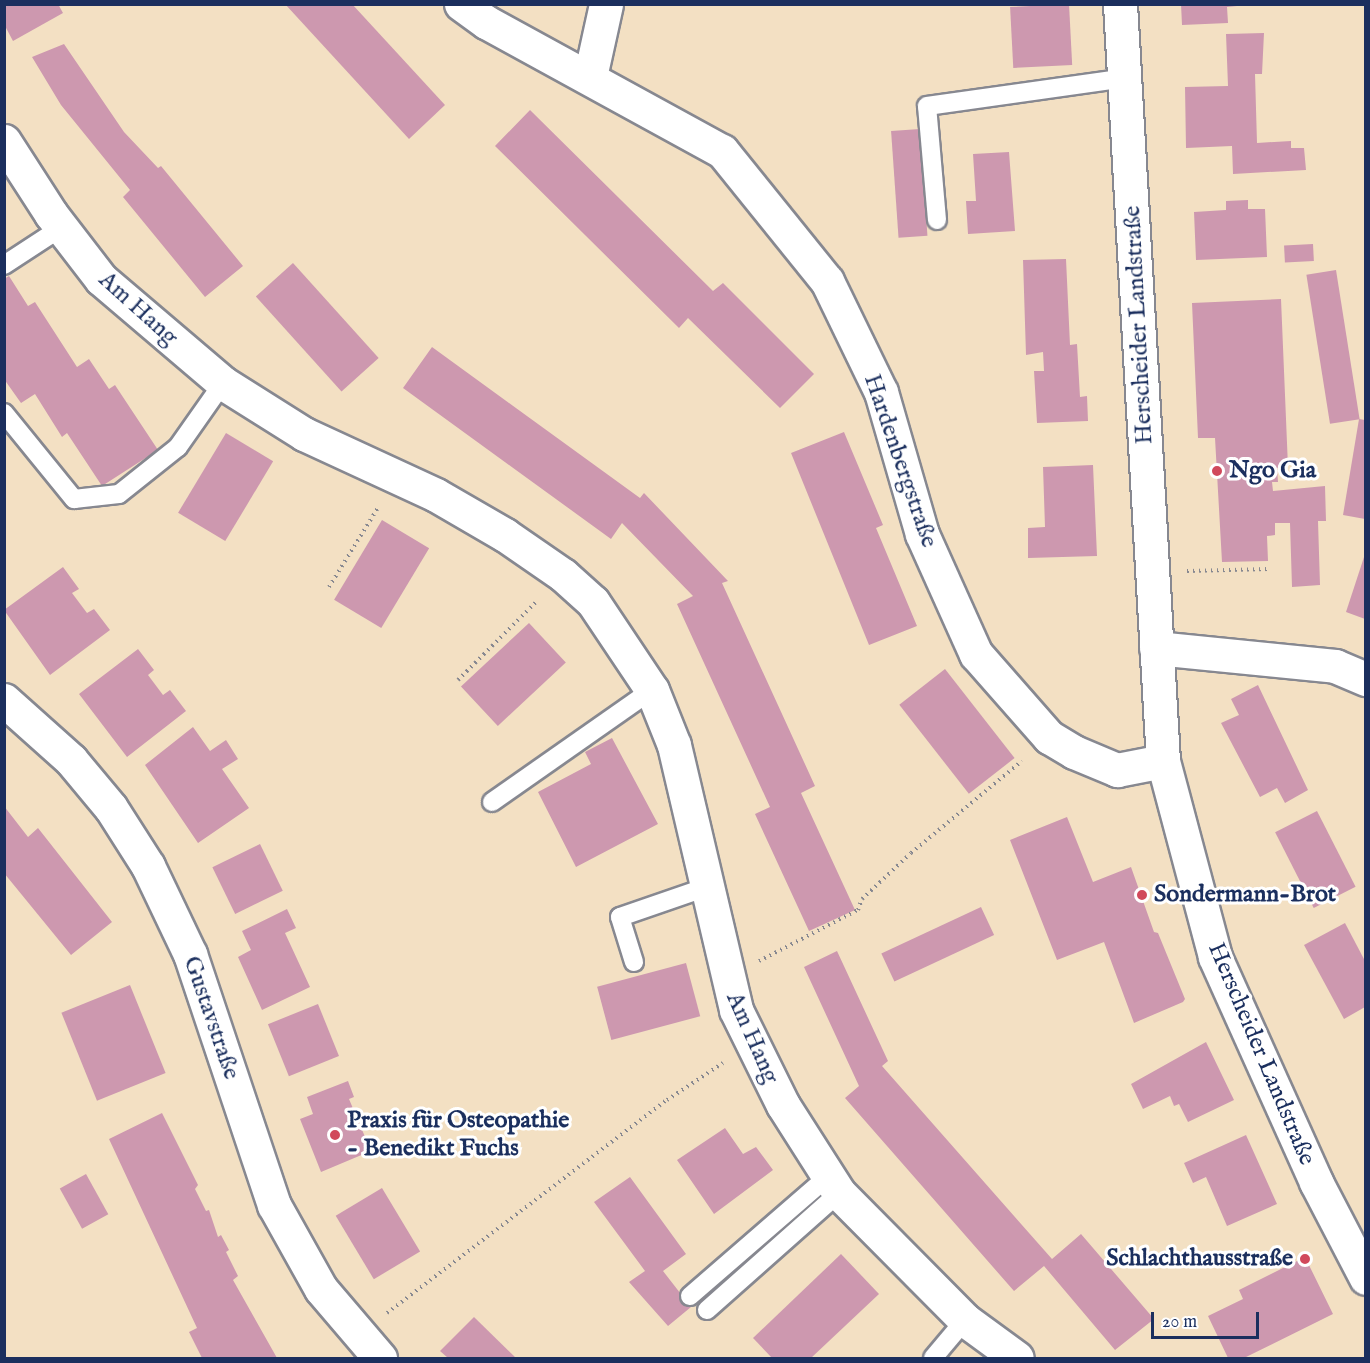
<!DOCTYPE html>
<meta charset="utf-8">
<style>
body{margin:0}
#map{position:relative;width:1370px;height:1363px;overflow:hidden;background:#f3e0c3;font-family:"IM FELL English",serif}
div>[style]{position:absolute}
.building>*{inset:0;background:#cd98af;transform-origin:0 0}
.path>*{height:4px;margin-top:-2px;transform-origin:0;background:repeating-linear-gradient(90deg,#878890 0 1.5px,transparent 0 6px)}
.roads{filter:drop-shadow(2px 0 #878890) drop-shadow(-2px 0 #878890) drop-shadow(0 2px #878890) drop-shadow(0 -2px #878890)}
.service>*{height:18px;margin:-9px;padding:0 9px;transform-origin:9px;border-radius:9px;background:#fff}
.minor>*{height:33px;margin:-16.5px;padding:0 16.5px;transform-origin:16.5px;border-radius:16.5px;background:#fff}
.secondary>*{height:33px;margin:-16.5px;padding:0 16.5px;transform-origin:16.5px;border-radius:16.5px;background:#fff}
.dots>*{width:16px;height:16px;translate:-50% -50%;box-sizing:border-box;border:3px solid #fff;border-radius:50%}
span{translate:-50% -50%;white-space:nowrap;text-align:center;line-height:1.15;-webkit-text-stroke:6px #fff;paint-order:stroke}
.street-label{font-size:24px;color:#1b2f5e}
.poi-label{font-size:24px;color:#1b2f5e;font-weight:700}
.left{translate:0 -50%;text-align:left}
.right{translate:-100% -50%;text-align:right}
.frame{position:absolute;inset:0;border:6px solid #1b2f5e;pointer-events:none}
.scale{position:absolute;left:1151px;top:1312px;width:108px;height:27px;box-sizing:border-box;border:3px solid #1b2f5e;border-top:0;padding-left:8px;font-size:18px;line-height:21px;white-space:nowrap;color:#1b2f5e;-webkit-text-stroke:4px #fff;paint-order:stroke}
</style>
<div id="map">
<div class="building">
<i style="clip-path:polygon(5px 4px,58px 4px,63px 13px,13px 41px,5px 26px)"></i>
<i style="clip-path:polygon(285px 4px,352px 4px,445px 105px,409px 139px)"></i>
<i style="left:1069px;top:4px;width:61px;height:59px;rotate:87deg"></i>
<i style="clip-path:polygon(1181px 4px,1237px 4px,1237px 6px,1227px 7px,1228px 23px,1182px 25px)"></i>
<i style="clip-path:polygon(1264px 33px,1262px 74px,1255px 74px,1257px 143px,1291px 141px,1291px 148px,1304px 148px,1306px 170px,1233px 174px,1232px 146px,1186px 148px,1185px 87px,1228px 86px,1226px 34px)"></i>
<i style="clip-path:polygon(64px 44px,124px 132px,158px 168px,161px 166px,243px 266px,205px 297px,123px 197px,130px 190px,61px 105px,32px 57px)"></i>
<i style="clip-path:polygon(530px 110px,713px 291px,723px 283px,814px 374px,780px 408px,688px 318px,679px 328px,495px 146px)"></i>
<i style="left:920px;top:129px;width:107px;height:29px;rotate:86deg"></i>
<i style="clip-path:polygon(1009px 152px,1015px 231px,968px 234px,966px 201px,976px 201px,973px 154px)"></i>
<i style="clip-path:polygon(1248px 200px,1248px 209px,1265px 209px,1267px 257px,1196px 260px,1194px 212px,1226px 210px,1226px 201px)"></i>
<i style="left:1313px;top:244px;width:17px;height:29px;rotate:87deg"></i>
<i style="clip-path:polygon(1066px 259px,1070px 345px,1077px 344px,1080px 397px,1087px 396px,1088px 421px,1037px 423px,1034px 371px,1044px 371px,1043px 352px,1026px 355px,1023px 260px)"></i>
<i style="left:293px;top:263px;width:128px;height:50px;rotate:48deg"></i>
<i style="left:1336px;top:270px;width:151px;height:30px;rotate:81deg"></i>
<i style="clip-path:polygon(9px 276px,28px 306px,35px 302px,77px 367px,89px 359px,109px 389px,115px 385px,158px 450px,102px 486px,67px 433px,62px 437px,35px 394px,21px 403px,4px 379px,4px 279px)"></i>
<i style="clip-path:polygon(1281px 299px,1288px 467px,1277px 468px,1278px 482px,1272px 482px,1273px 491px,1325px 486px,1326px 521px,1318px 521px,1320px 585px,1292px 587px,1290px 523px,1275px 523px,1275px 535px,1267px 536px,1268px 561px,1222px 562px,1215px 438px,1198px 438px,1192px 303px)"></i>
<i style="clip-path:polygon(432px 347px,640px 498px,644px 493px,728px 581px,722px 583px,815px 786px,801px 793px,855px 910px,809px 931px,755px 814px,770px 807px,677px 604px,693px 596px,622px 523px,611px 539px,403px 388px)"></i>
<i style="clip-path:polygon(1359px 419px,1365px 420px,1365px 519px,1343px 515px)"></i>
<i style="clip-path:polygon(844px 432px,883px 525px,876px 528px,917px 626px,869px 645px,791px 453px)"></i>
<i style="left:226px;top:433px;width:55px;height:93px;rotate:31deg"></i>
<i style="clip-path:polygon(1093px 465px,1097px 556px,1028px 558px,1028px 528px,1045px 527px,1043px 467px)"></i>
<i style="left:382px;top:520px;width:55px;height:93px;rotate:31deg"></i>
<i style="clip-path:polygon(1365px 554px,1365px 619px,1346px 612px)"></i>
<i style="clip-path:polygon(63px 567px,79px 589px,72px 593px,87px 613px,94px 609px,110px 630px,50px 675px,4px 610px)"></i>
<i style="left:529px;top:623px;width:54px;height:93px;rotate:47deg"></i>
<i style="clip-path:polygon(138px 649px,154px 670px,148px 675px,163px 695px,170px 690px,186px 711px,127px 757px,79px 694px)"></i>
<i style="left:945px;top:669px;width:113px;height:58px;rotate:52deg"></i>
<i style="clip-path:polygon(1258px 685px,1308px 790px,1285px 803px,1277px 788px,1260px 797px,1221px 723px,1239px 715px,1231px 699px)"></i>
<i style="clip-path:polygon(193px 727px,210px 751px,226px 740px,238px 759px,222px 769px,249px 808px,198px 843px,145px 765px)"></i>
<i style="clip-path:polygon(612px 738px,658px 824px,576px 867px,538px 792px,591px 764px,585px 752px)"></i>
<i style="clip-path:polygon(4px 806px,28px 837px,38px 828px,112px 922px,71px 955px,4px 873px)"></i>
<i style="left:1317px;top:811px;width:85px;height:47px;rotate:63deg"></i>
<i style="clip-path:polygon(1067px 817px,1093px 882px,1131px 867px,1154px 932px,1158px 933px,1185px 999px,1183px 1002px,1134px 1023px,1104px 942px,1057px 960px,1010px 840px)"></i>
<i style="left:260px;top:844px;width:52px;height:53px;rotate:64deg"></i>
<i style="left:981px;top:907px;width:31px;height:110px;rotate:65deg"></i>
<i style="clip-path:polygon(287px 909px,296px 928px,285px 933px,310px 987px,262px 1010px,238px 957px,251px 950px,242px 931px)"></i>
<i style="clip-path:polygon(1345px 923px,1365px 961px,1365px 1007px,1344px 1019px,1304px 945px)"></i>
<i style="clip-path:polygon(837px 951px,888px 1061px,882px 1066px,1052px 1259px,1081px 1234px,1154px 1319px,1115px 1350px,1044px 1266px,1014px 1291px,845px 1098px,859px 1086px,804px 967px)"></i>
<i style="left:686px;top:963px;width:55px;height:92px;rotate:75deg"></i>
<i style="left:130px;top:985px;width:95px;height:74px;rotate:68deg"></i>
<i style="left:318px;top:1004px;width:56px;height:54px;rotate:68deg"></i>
<i style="clip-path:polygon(1206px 1042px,1234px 1100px,1188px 1122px,1179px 1104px,1174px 1106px,1170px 1096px,1143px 1109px,1131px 1084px)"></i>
<i style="clip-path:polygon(348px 1081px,354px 1097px,349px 1099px,371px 1151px,321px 1172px,300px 1119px,313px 1114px,307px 1097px)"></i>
<i style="clip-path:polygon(162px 1113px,198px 1185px,195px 1189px,206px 1211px,209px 1210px,218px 1237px,221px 1235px,229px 1250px,226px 1252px,238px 1276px,233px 1280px,277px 1358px,202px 1358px,189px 1332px,197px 1328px,109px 1139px)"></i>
<i style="clip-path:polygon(725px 1128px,743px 1154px,756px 1147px,773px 1170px,714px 1214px,677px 1160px)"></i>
<i style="clip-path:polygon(1246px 1135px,1277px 1204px,1227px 1226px,1206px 1177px,1193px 1183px,1184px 1163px)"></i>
<i style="left:86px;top:1174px;width:46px;height:30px;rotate:61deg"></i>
<i style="clip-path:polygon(630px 1177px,686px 1254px,663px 1271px,691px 1307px,668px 1326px,629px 1282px,645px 1271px,594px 1202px)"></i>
<i style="left:382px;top:1188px;width:74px;height:54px;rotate:59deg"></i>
<i style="clip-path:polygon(841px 1254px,879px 1294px,811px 1358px,772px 1358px,753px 1338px)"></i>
<i style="clip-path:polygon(1305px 1257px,1333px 1314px,1244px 1358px,1228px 1358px,1208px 1316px,1243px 1299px,1239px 1290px)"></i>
<i style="clip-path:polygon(474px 1317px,516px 1358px,448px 1358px,440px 1351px)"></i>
</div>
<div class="path">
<i style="left:1187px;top:571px;width:82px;rotate:-1.4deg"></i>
<i style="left:329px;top:587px;width:95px;rotate:-58.3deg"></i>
<i style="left:458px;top:680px;width:113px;rotate:-45deg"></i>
<i style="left:759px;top:961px;width:111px;rotate:-27.3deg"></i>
<i style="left:858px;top:910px;width:12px;rotate:-70deg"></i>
<i style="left:862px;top:899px;width:67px;rotate:-43.2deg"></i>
<i style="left:911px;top:853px;width:144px;rotate:-39.7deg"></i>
<i style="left:387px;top:1313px;width:352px;rotate:-37.3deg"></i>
<i style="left:667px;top:1100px;width:67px;rotate:-33.5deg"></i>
</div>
<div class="roads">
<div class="service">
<i style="left:937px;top:220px;width:114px;rotate:-95deg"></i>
<i style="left:927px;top:106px;width:200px;rotate:-8deg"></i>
<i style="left:4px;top:265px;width:69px;rotate:-33.2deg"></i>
<i style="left:4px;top:413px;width:111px;rotate:50.9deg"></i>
<i style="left:74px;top:499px;width:45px;rotate:-6.3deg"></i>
<i style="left:119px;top:494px;width:75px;rotate:-38.5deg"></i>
<i style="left:178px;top:447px;width:78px;rotate:-54.9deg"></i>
<i style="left:492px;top:802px;width:195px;rotate:-35deg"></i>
<i style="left:634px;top:962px;width:47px;rotate:-107.3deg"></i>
<i style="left:620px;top:917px;width:92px;rotate:-19deg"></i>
<i style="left:690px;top:1296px;width:180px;rotate:-40.9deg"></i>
<i style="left:707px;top:1310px;width:176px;rotate:-41.6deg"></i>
<i style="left:933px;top:1358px;width:50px;rotate:-49.9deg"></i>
</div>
<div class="minor">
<i style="left:461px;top:4px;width:31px;rotate:36deg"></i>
<i style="left:486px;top:22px;width:269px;rotate:28.7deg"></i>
<i style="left:722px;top:151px;width:167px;rotate:51.1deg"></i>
<i style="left:827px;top:281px;width:123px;rotate:64.1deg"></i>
<i style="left:881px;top:392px;width:148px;rotate:73.9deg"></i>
<i style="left:922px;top:534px;width:132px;rotate:65.8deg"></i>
<i style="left:976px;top:654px;width:111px;rotate:48.7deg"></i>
<i style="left:1049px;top:737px;width:29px;rotate:31deg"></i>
<i style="left:1074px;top:752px;width:47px;rotate:22.7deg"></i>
<i style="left:1117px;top:770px;width:47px;rotate:-11.1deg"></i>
<i style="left:590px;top:77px;width:75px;rotate:-77.6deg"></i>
<i style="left:4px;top:141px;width:87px;rotate:57.2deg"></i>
<i style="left:51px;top:214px;width:82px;rotate:52.4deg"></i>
<i style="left:101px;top:279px;width:160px;rotate:40.4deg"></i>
<i style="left:223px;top:383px;width:96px;rotate:32.2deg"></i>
<i style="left:304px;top:434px;width:145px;rotate:24.8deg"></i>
<i style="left:436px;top:495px;width:80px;rotate:30.1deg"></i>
<i style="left:505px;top:535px;width:70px;rotate:34.6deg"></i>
<i style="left:563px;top:575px;width:40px;rotate:42deg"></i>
<i style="left:593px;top:602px;width:106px;rotate:56.2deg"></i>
<i style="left:652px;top:690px;width:59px;rotate:68.2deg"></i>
<i style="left:674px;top:745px;width:272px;rotate:76.8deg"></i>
<i style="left:736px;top:1010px;width:106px;rotate:63.7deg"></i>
<i style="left:783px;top:1105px;width:104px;rotate:57.5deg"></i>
<i style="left:839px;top:1193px;width:179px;rotate:45.2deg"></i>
<i style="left:965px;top:1320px;width:64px;rotate:36.2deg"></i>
<i style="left:1156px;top:648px;width:180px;rotate:5.7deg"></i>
<i style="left:1335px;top:666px;width:34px;rotate:23deg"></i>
<i style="left:4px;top:700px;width:90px;rotate:41.8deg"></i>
<i style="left:71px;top:760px;width:62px;rotate:50.2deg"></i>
<i style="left:111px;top:808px;width:69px;rotate:57.5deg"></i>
<i style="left:148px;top:866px;width:98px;rotate:64.5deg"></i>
<i style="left:190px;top:954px;width:265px;rotate:71.5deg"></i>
<i style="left:274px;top:1205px;width:96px;rotate:60.8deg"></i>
<i style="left:321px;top:1289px;width:91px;rotate:49.5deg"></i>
</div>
<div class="secondary">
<i style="left:1120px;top:4px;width:758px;rotate:86.75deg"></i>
<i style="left:1163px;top:761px;width:203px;rotate:75.1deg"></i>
<i style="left:1215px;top:957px;width:247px;rotate:65.8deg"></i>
<i style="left:1316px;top:1182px;width:108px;rotate:62.5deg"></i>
</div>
</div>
<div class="dots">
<i style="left:1217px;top:471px;background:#d1495b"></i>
<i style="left:1142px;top:895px;background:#d1495b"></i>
<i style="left:335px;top:1135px;background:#d1495b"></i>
<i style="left:1305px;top:1259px;background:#d1495b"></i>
</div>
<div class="street-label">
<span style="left:138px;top:309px;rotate:42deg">Am Hang</span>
<span style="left:1139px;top:325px;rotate:-93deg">Herscheider Landstraße</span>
<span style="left:900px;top:461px;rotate:71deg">Hardenbergstraße</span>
<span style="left:211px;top:1018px;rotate:71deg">Gustavstraße</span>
<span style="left:752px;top:1038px;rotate:66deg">Am Hang</span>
<span style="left:1261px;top:1054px;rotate:67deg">Herscheider Landstraße</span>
</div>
<div class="poi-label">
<span class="left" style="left:1229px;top:471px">Ngo Gia</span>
<span class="left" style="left:1154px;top:895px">Sondermann-Brot</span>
<span class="left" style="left:347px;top:1135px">Praxis für Osteopathie<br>- Benedikt Fuchs</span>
<span class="right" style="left:1293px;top:1259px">Schlachthausstraße</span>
</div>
<div class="frame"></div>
<div class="scale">20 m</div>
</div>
